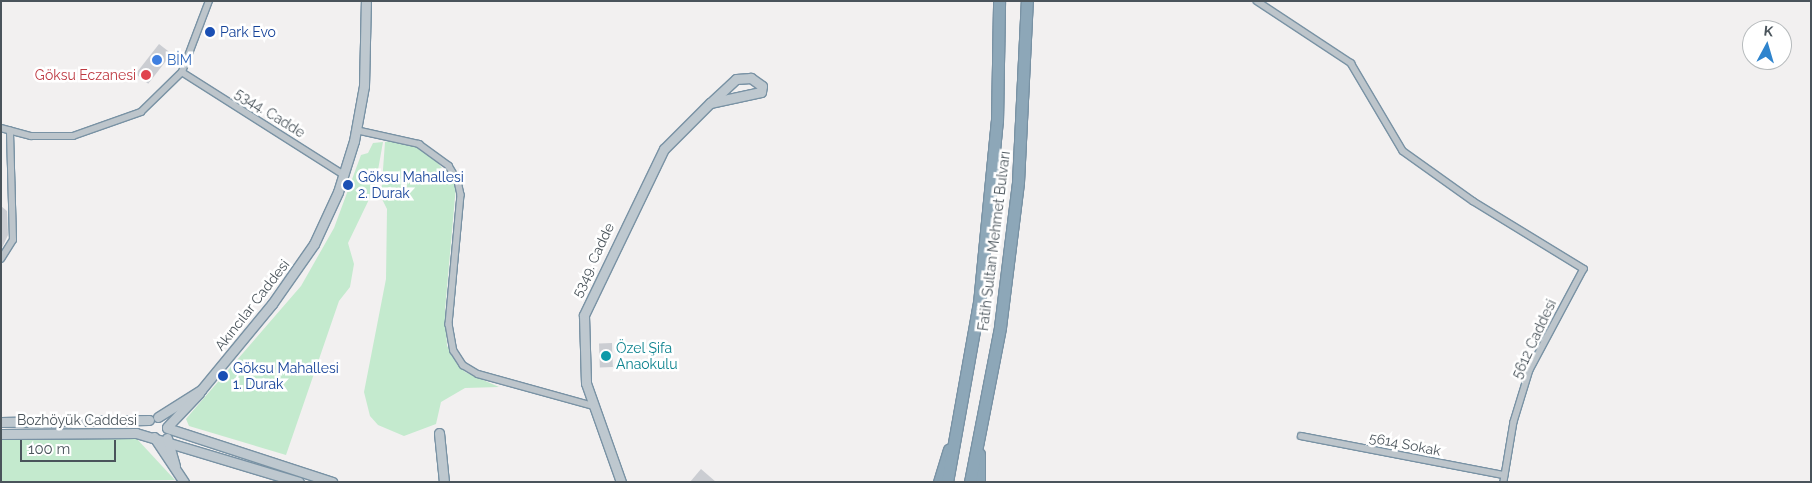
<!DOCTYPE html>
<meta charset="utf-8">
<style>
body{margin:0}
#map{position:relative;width:1812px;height:483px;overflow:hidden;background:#f2f0f0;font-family:Raleway,sans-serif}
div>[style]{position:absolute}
.green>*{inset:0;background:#c4eace}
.building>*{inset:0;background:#cbcdd2;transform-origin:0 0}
.roads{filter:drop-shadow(1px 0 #7992a4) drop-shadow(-1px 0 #7992a4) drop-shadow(0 1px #7992a4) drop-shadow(0 -1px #7992a4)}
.street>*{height:5.5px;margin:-2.75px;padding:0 2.75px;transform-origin:2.75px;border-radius:2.75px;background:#bdc5cb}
.secondary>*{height:9px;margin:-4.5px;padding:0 4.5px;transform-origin:4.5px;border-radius:4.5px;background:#bec8cf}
.highway>*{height:11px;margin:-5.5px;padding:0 5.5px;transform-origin:5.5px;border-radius:5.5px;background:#8da7b8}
.dots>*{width:14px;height:14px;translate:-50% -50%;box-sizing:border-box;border:2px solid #fff;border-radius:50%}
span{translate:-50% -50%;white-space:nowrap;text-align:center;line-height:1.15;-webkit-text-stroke:5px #fff;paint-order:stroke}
.transit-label{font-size:14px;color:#164399}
.left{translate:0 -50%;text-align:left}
.shop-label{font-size:14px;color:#366cbe}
.health-label{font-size:14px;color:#be3a42}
.right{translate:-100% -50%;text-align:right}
.street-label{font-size:14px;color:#4a545b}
.culture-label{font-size:14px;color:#0d838f}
.frame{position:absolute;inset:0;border:2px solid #4a545b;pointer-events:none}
.north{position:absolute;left:1742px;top:20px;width:50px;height:50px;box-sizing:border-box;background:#fff;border:1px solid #b7bbbd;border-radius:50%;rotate:6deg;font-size:14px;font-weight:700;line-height:20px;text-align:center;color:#4a545b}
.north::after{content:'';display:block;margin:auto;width:18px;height:22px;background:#2f84cd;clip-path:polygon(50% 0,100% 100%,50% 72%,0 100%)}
.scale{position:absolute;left:20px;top:440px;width:96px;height:22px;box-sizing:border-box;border:2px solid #4a545b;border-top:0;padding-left:6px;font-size:15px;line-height:18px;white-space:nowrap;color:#4a545b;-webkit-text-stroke:4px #fff;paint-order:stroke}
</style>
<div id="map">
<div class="green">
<i style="clip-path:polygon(390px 141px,414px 146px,434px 158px,456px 186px,445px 310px,447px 346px,465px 372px,499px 387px,465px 388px,441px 402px,436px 424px,404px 436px,378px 425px,370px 416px,364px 392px,386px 279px,387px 209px,381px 197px,385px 142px)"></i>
<i style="clip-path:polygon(383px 142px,375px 187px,348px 243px,354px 264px,350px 287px,339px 301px,286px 455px,189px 426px,186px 419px,191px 413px,301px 286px,334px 228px,361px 155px,368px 153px,373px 143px)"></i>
<i style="clip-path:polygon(20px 438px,137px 439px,175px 480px,1px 482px,1px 439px)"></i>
</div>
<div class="building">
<i style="left:159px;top:44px;width:16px;height:38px;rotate:38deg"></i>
<i style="clip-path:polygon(1px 206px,7px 211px,8px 235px,1px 250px)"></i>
<i style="left:612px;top:343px;width:24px;height:13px;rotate:88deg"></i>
<i style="clip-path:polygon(701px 469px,716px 482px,690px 482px)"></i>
</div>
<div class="roads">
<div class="street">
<i style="left:1257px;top:1px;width:113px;rotate:33.4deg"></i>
<i style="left:1351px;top:63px;width:102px;rotate:59.4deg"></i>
<i style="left:1403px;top:151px;width:86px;rotate:35.5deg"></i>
<i style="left:1473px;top:201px;width:130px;rotate:31.5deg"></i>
<i style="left:1584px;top:269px;width:115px;rotate:118.1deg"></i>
<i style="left:1530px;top:370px;width:54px;rotate:107.1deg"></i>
<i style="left:1514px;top:422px;width:61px;rotate:99.5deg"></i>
<i style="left:182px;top:72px;width:192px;rotate:32.4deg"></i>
<i style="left:1px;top:128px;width:31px;rotate:15deg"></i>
<i style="left:31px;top:136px;width:42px"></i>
<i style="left:73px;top:136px;width:72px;rotate:-19.4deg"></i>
<i style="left:141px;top:112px;width:57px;rotate:-44.3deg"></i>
<i style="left:182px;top:72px;width:76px;rotate:-69.2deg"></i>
<i style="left:356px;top:130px;width:65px;rotate:12.5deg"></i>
<i style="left:419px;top:144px;width:37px;rotate:36deg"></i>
<i style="left:449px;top:166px;width:17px;rotate:59deg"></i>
<i style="left:458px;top:181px;width:14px;rotate:78deg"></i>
<i style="left:461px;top:195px;width:130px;rotate:95.3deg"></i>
<i style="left:449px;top:324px;width:27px;rotate:80deg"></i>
<i style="left:454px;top:351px;width:17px;rotate:57deg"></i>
<i style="left:463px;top:365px;width:17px;rotate:31deg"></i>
<i style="left:478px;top:374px;width:119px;rotate:15.5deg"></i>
<i style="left:1px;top:259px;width:22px;rotate:-58deg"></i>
<i style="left:13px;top:240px;width:109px;rotate:-91.6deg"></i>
<i style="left:1301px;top:436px;width:207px;rotate:10.9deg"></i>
</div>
<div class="secondary">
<i style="left:158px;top:417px;width:51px;rotate:-32.1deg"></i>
<i style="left:201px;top:390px;width:112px;rotate:-50.5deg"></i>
<i style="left:272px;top:304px;width:73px;rotate:-55deg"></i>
<i style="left:314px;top:244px;width:57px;rotate:-65.2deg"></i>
<i style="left:338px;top:192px;width:53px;rotate:-72.6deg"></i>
<i style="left:354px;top:141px;width:56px;rotate:-79.7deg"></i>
<i style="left:364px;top:86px;width:85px;rotate:-88.7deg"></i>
<i style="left:1px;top:422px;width:148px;rotate:-0.8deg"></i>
<i style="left:167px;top:427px;width:47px;rotate:-46.7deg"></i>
<i style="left:167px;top:428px;width:174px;rotate:18.1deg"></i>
<i style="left:439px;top:433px;width:49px;rotate:84.2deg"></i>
<i style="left:1px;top:434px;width:135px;rotate:-0.4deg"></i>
<i style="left:136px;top:433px;width:170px;rotate:16.7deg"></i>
<i style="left:154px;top:437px;width:54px;rotate:56.3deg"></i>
<i style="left:167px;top:438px;width:29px;rotate:74deg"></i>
<i style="left:621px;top:482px;width:105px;rotate:-109.5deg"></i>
<i style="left:586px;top:383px;width:68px;rotate:-91.7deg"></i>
<i style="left:584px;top:315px;width:184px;rotate:-64.3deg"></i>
<i style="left:664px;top:149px;width:65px;rotate:-45deg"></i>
<i style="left:710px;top:103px;width:52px;rotate:-12.2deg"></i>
<i style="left:761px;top:92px;width:6px;rotate:-81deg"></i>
<i style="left:762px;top:86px;width:14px;rotate:-144deg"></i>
<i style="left:751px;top:78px;width:15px;rotate:176deg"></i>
<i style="left:736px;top:79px;width:35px;rotate:137deg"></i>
</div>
<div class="highway">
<i style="left:979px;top:454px;width:28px;rotate:90deg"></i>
<i style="left:939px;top:482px;width:34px;rotate:-73deg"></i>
<i style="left:947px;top:482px;width:182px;rotate:-79.9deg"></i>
<i style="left:979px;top:303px;width:183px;rotate:-84.4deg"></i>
<i style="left:997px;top:121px;width:120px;rotate:-89deg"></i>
<i style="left:970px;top:482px;width:158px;rotate:-79deg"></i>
<i style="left:1000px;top:327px;width:146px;rotate:-82.9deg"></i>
<i style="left:1018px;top:182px;width:181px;rotate:-87.2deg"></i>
</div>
</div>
<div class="dots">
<i style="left:210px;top:32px;background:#1a4fb4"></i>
<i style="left:157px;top:60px;background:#3f7fe0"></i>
<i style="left:146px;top:75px;background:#e0444e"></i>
<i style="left:348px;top:185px;background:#1a4fb4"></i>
<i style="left:606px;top:356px;background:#0f9aa8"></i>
<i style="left:223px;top:376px;background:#1a4fb4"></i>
</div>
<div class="transit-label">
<span class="left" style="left:220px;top:32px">Park Evo</span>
<span class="left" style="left:358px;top:185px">Göksu Mahallesi<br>2. Durak</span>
<span class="left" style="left:233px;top:376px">Göksu Mahallesi<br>1. Durak</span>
</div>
<div class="shop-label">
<span class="left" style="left:167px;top:60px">BİM</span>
</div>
<div class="health-label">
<span class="right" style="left:136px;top:75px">Göksu Eczanesi</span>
</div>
<div class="street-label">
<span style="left:270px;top:113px;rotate:32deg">5344. Cadde</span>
<span style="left:994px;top:241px;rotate:-83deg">Fatih Sultan Mehmet Bulvarı</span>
<span style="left:593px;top:260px;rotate:-65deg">5349. Cadde</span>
<span style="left:252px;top:305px;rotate:-52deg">Akıncılar Caddesi</span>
<span style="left:1534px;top:339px;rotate:-65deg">5612 Caddesi</span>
<span style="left:77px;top:420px">Bozhöyük Caddesi</span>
<span style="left:1405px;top:444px;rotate:11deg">5614 Sokak</span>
</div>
<div class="culture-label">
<span class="left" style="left:616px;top:356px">Özel Şifa<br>Anaokulu</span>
</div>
<div class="frame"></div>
<div class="north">K</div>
<div class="scale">100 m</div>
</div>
